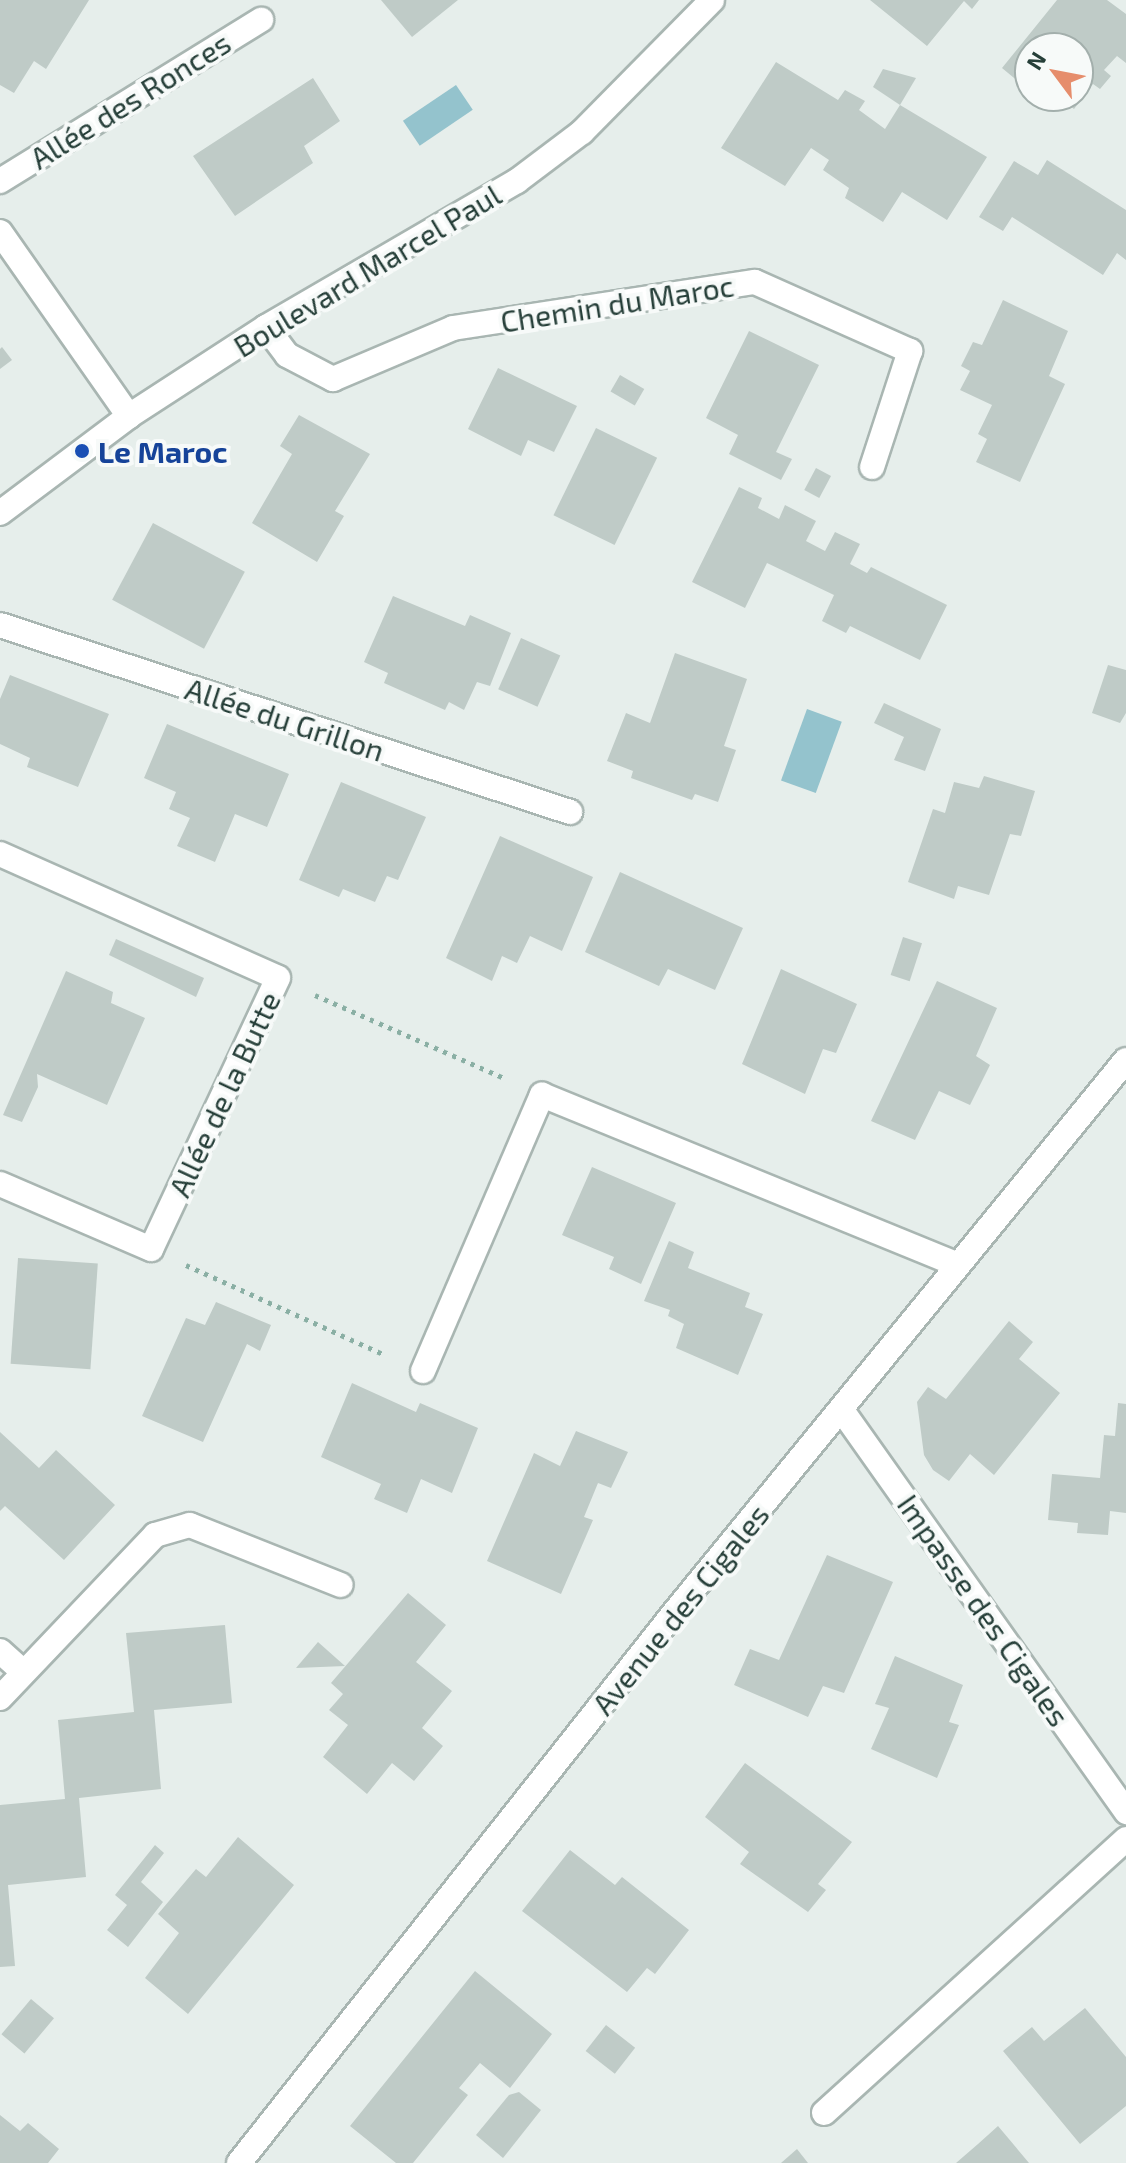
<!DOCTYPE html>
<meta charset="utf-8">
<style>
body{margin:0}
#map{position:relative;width:1126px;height:2163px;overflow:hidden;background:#e6eeeb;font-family:"Exo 2",sans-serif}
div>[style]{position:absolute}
.water>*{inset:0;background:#94c3cd;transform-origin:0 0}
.building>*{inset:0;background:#bfcbc7;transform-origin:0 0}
.path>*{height:5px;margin-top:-2.5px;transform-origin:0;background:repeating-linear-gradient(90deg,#8aafa4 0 4px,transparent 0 10px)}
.roads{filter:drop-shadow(2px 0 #a9b6b2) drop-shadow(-2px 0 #a9b6b2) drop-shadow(0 2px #a9b6b2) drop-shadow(0 -2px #a9b6b2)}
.minor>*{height:24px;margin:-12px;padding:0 12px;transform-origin:12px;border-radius:12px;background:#fff}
.dots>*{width:22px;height:22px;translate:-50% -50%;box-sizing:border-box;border:4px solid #f7faf9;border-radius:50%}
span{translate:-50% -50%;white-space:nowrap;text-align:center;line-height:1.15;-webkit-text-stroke:8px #f7faf9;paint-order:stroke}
.street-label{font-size:30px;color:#263f39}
.transit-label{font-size:30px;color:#164399;font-weight:700}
.left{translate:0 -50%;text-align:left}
.north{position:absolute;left:1014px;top:32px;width:80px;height:80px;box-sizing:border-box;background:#f7faf9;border:2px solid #a3afac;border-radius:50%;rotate:302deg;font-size:22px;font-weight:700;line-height:32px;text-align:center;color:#263f39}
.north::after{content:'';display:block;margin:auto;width:28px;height:36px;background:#e68d6c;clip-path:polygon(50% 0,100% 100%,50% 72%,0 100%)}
</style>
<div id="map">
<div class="water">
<i style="left:456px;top:85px;width:30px;height:64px;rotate:56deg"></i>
<i style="left:807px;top:709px;width:37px;height:76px;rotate:20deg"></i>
</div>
<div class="building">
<i style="clip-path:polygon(0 0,89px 0,46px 69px,34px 61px,14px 93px,0 85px)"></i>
<i style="clip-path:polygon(381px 0,458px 0,412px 37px)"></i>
<i style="clip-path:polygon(870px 0,979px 0,972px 9px,964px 1px,927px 46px)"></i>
<i style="clip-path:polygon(1057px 0,1107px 0,1126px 14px,1126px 63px,1117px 56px,1104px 70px,1111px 76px,1100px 89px,1093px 84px,1074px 109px,1057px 96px,1078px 96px,1078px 48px,1030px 48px,1030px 91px,1002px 68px)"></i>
<i style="clip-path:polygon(776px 62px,838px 100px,845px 90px,865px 101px,859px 110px,885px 129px,900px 105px,987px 157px,947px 220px,902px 192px,883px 222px,845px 198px,849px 188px,823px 170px,829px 160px,811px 148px,785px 186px,721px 148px)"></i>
<i style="clip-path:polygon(883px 69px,916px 78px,900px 105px,873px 87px)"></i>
<i style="clip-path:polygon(313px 78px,340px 121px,304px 146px,313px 163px,235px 216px,193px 156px)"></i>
<i style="clip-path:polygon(1047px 160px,1126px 210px,1126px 260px,1117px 253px,1103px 275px,1012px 217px,1003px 231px,979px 217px,1014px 161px,1038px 175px)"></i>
<i style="clip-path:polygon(1003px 300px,1068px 331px,1049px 376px,1065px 384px,1020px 482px,976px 462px,987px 439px,978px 434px,992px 405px,960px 390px,970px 371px,961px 366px,973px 342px,982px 345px)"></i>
<i style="clip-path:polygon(749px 331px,819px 365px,776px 452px,792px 459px,781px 480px,729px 454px,738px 435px,706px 418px)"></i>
<i style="clip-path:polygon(2px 347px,12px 360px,0 369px,0 349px)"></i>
<i style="clip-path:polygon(498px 368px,577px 406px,554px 452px,528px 440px,521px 456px,468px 429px)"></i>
<i style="left:620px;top:375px;width:28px;height:19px;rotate:30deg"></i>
<i style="clip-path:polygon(299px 415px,370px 454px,335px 511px,344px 516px,317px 562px,252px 523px,292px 454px,280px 446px)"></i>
<i style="left:596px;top:428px;width:68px;height:97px;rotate:26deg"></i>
<i style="left:816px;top:468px;width:17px;height:25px;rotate:28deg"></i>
<i style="clip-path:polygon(739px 487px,762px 498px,758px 508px,779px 519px,785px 505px,816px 521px,806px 541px,825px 551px,835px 532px,860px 544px,850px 564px,867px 573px,871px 567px,947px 605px,920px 660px,850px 626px,846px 633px,822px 621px,834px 595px,767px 563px,745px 608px,692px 582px)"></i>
<i style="left:153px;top:523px;width:104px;height:87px;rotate:28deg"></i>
<i style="clip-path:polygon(393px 596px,465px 626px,470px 615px,511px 633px,490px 686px,477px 682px,464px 710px,449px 702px,445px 710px,384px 683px,388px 673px,364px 662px)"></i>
<i style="left:521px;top:638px;width:43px;height:56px;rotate:24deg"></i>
<i style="clip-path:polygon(675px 653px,747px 679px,724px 746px,736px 750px,718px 802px,695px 794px,692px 800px,631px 778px,633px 771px,607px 761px,626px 713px,650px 723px)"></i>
<i style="clip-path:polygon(1108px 665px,1126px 670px,1126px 713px,1120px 723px,1092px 713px)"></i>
<i style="clip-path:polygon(10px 675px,109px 714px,78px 787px,27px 767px,30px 758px,0 744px,0 699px)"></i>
<i style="clip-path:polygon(884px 703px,941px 729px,925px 771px,894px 760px,904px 737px,874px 723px)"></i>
<i style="clip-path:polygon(167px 724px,289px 774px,267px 827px,235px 814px,215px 862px,177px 846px,190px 818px,169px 809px,176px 792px,144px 778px)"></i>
<i style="clip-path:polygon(984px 776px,1035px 791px,1021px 836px,1010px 834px,989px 895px,958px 886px,954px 899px,908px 882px,933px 809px,945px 813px,954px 782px,979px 788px)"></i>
<i style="clip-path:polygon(341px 782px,426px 817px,398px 880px,387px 876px,375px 902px,343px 889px,339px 897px,299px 880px)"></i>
<i style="clip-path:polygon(500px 836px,593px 877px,562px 951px,530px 936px,517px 963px,502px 956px,492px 981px,446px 958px)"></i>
<i style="clip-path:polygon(620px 872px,743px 928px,715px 990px,668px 969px,659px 986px,585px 952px)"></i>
<i style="left:903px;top:937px;width:20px;height:40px;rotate:18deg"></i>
<i style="clip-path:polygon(116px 939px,204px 978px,196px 997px,109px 955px)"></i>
<i style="clip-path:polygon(781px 969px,857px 1004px,836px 1053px,823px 1049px,805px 1094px,742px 1064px)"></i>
<i style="clip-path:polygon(66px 971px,113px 992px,111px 1003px,145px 1018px,107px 1105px,37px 1074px,38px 1087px,22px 1122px,3px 1115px)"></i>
<i style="clip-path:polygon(937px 981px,997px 1008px,976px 1056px,990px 1065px,970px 1105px,939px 1091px,915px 1140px,871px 1121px)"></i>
<i style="clip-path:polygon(592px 1167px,676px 1203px,641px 1284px,609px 1269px,614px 1257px,562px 1235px)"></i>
<i style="clip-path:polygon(669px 1241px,694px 1252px,688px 1268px,750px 1293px,745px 1307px,763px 1314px,738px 1375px,676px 1348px,684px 1324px,668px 1316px,670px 1310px,644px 1301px)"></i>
<i style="left:18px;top:1258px;width:80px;height:106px;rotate:4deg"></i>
<i style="clip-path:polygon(216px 1302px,271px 1325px,260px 1351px,247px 1344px,203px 1442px,142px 1416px,186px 1318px,205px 1325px)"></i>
<i style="clip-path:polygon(1009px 1321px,1033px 1342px,1019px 1359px,1060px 1393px,994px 1475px,970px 1454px,949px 1481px,933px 1470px,924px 1455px,917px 1402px,928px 1387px,946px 1399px)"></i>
<i style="clip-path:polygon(352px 1383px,416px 1412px,420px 1403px,478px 1428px,452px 1493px,421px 1479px,407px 1513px,374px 1499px,381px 1484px,321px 1457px)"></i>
<i style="clip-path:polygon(1118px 1403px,1126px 1404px,1126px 1513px,1110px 1511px,1108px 1535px,1077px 1533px,1078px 1523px,1048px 1520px,1052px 1474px,1100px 1478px,1104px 1435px,1115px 1436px)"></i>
<i style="clip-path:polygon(576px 1431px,628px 1452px,611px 1488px,598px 1483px,584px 1517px,593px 1520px,561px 1594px,487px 1561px,534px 1453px,560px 1466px)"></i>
<i style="clip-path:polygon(0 1432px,39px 1468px,56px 1450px,115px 1505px,64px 1560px,5px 1506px,0 1511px)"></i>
<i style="clip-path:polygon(827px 1555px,893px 1582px,844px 1693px,823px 1686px,808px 1717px,734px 1685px,750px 1649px,779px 1660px)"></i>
<i style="clip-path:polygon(408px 1593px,446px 1625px,416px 1662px,452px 1691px,422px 1728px,443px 1746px,414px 1781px,392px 1763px,367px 1794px,323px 1757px,348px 1725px,329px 1710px,343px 1694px,331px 1683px)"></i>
<i style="clip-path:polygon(225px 1625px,232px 1703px,154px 1710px,161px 1789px,79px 1798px,86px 1877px,8px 1885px,15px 1966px,0 1967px,0 1805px,65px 1799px,58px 1720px,134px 1712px,126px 1633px)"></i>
<i style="clip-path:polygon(318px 1642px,345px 1666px,296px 1668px)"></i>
<i style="clip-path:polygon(895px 1656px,963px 1685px,949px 1722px,959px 1725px,937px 1778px,871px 1749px,889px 1708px,875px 1704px)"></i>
<i style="clip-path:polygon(745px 1763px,852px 1842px,818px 1884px,826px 1890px,808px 1912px,740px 1864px,749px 1852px,705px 1817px)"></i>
<i style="clip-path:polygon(238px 1837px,294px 1885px,188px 2014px,145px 1978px,179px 1933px,158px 1914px,196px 1869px,206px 1877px)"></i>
<i style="clip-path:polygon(155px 1845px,164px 1853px,141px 1882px,163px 1902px,128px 1947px,107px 1930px,127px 1905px,115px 1895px)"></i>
<i style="clip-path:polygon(570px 1850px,615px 1885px,622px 1877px,689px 1930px,655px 1974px,647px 1968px,627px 1992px,522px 1911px)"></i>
<i style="clip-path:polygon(475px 1971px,552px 2034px,510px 2088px,480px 2063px,459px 2088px,468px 2095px,413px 2163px,396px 2163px,350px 2126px)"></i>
<i style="left:31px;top:1999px;width:30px;height:46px;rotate:40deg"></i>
<i style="clip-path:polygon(1085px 2008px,1126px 2057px,1126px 2106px,1080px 2144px,1003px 2051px,1032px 2027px,1044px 2041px)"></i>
<i style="left:606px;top:2025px;width:37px;height:33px;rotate:38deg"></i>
<i style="clip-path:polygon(519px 2092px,541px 2110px,503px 2158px,476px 2135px,509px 2095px)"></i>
<i style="clip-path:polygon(0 2115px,20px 2131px,28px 2123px,59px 2149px,48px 2163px,0 2163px)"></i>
<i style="clip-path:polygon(998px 2126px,1029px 2163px,956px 2163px,978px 2144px)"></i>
<i style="clip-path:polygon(797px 2149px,808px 2163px,781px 2163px)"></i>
</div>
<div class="path">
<i style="left:315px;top:995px;width:206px;rotate:23.7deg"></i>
<i style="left:186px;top:1265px;width:218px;rotate:24.3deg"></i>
</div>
<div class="roads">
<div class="minor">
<i style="left:0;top:181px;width:307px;rotate:-31.7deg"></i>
<i style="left:0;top:232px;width:225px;rotate:55deg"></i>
<i style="left:266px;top:327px;width:35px;rotate:53deg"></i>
<i style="left:287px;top:355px;width:52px;rotate:27.6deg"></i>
<i style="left:333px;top:379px;width:130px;rotate:-23deg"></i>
<i style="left:453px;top:328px;width:305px;rotate:-8.7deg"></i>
<i style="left:755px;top:282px;width:170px;rotate:24deg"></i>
<i style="left:910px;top:351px;width:122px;rotate:108.1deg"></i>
<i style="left:0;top:513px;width:161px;rotate:-36.9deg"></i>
<i style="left:129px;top:416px;width:163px;rotate:-33deg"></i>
<i style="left:266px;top:327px;width:290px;rotate:-30.2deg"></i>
<i style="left:517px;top:181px;width:81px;rotate:-37deg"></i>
<i style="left:582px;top:132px;width:185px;rotate:-45.4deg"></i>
<i style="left:0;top:625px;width:600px;rotate:18.16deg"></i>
<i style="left:0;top:854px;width:304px;rotate:24deg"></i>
<i style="left:278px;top:978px;width:299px;rotate:115.1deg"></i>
<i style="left:151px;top:1249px;width:164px;rotate:-156.7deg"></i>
<i style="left:423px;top:1371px;width:301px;rotate:-66.7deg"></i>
<i style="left:542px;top:1095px;width:448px;rotate:22.2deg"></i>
<i style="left:841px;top:1409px;width:494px;rotate:54.7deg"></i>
<i style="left:0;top:1651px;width:31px;rotate:42deg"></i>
<i style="left:0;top:1698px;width:225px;rotate:-46.4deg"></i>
<i style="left:155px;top:1535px;width:36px;rotate:-16deg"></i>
<i style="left:190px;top:1525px;width:162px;rotate:21.7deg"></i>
<i style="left:824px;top:2113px;width:408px;rotate:-42.2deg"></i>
<i style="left:239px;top:2163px;width:701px;rotate:-51.66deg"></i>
<i style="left:674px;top:1613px;width:714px;rotate:-50.74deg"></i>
</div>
</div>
<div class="dots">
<i style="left:82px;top:451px;background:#1a4fb4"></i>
</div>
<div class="street-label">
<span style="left:130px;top:100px;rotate:-32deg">Allée des Ronces</span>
<span style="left:367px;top:270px;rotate:-31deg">Boulevard Marcel Paul</span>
<span style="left:617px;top:303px;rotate:-9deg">Chemin du Maroc</span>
<span style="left:285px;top:719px;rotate:18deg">Allée du Grillon</span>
<span style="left:224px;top:1094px;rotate:-65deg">Allée de la Butte</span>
<span style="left:680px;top:1609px;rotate:-51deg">Avenue des Cigales</span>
<span style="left:984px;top:1610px;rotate:55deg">Impasse des Cigales</span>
</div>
<div class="transit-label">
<span class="left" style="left:98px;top:451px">Le Maroc</span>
</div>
<div class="north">N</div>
</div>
